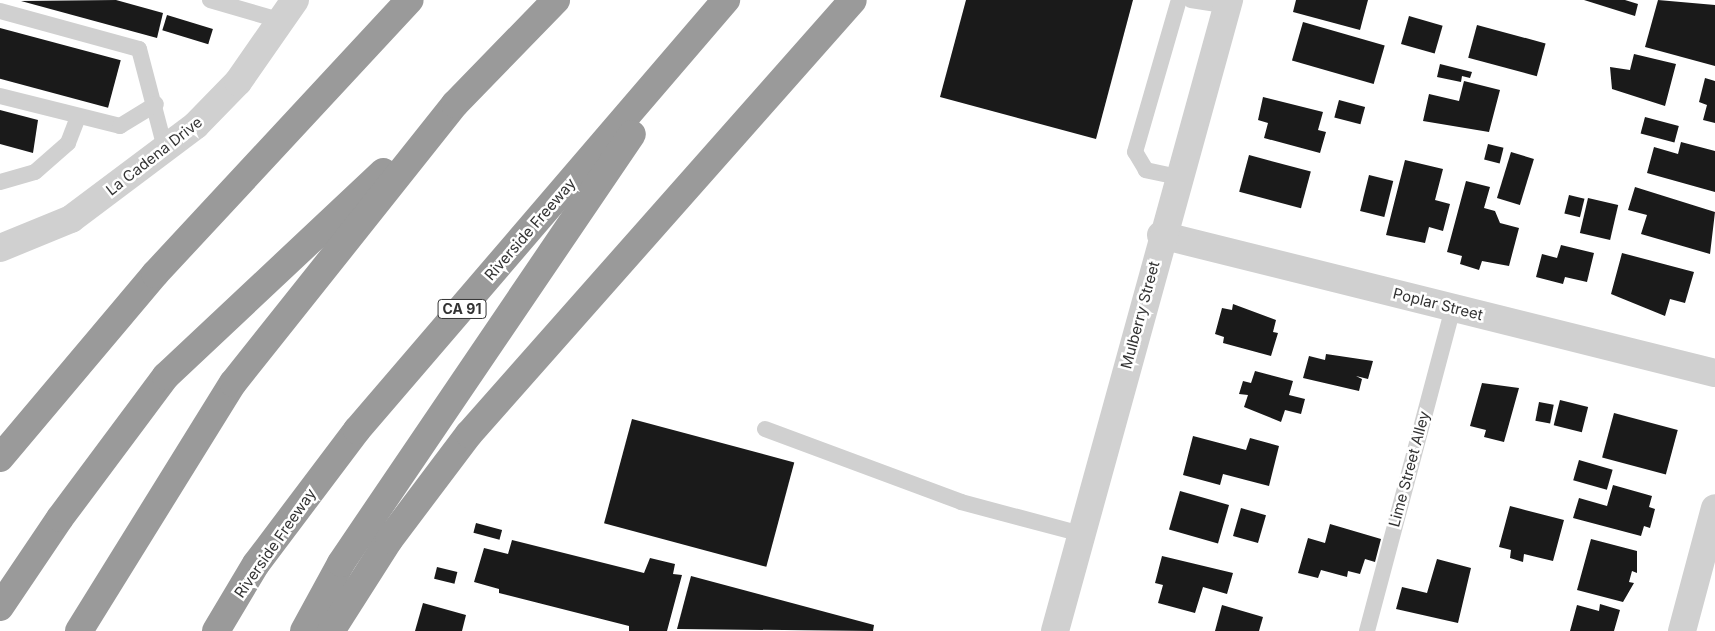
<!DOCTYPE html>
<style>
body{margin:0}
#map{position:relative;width:1715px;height:631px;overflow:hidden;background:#fff;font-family:Inter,sans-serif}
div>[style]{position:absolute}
.building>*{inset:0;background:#1a1a1a;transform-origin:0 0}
.service>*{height:16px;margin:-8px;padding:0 8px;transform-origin:8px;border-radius:8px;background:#d0d0d0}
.minor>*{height:28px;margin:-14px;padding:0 14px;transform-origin:14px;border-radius:14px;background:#d0d0d0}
.tertiary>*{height:28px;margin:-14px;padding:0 14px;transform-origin:14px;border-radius:14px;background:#d0d0d0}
.motorway>*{height:28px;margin:-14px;padding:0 14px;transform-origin:14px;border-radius:14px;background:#9a9a9a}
span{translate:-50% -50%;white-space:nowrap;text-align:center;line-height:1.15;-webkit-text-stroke:5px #fff;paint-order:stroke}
.shield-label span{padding:1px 4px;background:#fff;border:1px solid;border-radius:4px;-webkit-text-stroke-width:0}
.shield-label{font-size:14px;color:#333;font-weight:700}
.street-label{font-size:15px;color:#333}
</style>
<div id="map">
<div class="building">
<i style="clip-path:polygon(116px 0,163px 13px,157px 38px,21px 1px)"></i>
<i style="clip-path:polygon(966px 0,1133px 0,1096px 139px,940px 97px)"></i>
<i style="clip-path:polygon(1296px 0,1368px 0,1360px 30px,1293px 12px)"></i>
<i style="clip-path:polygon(1584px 0,1625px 0,1638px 4px,1635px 16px)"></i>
<i style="clip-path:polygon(1658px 0,1715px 5px,1715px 66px,1645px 47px)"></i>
<i style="left:167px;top:15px;width:48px;height:16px;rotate:17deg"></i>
<i style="left:1409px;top:16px;width:35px;height:29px;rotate:16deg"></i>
<i style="left:1303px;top:22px;width:85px;height:40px;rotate:16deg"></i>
<i style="left:1477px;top:25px;width:71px;height:34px;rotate:15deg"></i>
<i style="left:0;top:28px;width:125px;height:49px;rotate:15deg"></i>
<i style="clip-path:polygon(1634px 54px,1676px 64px,1665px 106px,1612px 89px,1610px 67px,1630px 70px)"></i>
<i style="clip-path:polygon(1440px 64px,1472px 72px,1470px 78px,1462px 76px,1461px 82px,1437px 77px)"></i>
<i style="clip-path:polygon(1705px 78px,1715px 81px,1715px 123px,1703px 120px,1707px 105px,1699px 102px)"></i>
<i style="clip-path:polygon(1464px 81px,1500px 90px,1489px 132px,1423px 121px,1429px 94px,1459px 101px)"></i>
<i style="clip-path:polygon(1263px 97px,1323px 112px,1318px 130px,1326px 132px,1320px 153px,1264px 138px,1268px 123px,1258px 120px)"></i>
<i style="left:1339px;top:100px;width:27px;height:18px;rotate:15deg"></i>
<i style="clip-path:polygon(0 110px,38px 120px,33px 153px,0 144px)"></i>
<i style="left:1645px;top:117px;width:35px;height:17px;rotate:15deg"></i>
<i style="clip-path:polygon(1681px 142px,1715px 151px,1715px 192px,1647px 173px,1654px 147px,1678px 154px)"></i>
<i style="left:1488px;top:144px;width:16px;height:16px;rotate:14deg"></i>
<i style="left:1511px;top:152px;width:24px;height:48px;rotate:17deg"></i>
<i style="left:1249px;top:155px;width:64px;height:38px;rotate:15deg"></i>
<i style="clip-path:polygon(1405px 160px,1443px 169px,1435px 200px,1450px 204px,1443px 231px,1429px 227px,1425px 243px,1386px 235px)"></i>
<i style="left:1369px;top:175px;width:25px;height:37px;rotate:14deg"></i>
<i style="clip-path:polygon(1466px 181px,1490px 187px,1484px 208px,1495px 211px,1500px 223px,1519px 228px,1509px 266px,1482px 261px,1479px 270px,1460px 264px,1462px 256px,1447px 252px)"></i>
<i style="clip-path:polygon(1635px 187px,1715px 212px,1710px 254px,1641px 234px,1647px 215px,1628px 210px)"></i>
<i style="left:1569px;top:195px;width:16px;height:19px;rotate:14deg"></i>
<i style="left:1588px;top:198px;width:31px;height:36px;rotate:13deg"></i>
<i style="clip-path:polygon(1561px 245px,1594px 253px,1587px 282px,1565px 277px,1563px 284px,1536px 277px,1542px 254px,1557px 258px)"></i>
<i style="clip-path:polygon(1622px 253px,1694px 272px,1685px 303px,1670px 299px,1665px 316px,1611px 294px)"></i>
<i style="clip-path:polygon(1233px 304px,1276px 320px,1273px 332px,1278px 333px,1271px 356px,1223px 343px,1224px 337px,1215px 334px,1222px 308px,1232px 310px)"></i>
<i style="clip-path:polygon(1326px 354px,1373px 361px,1368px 379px,1356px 376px,1362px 379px,1359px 391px,1303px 378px,1309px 356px,1325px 360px)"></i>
<i style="clip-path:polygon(1255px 371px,1293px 381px,1289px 395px,1305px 399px,1301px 414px,1285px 410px,1281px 422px,1244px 407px,1248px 395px,1239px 394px,1243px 381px,1251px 383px)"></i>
<i style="clip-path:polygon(1482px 383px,1519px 388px,1504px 442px,1484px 437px,1486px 430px,1470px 426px)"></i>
<i style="left:1560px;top:400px;width:29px;height:26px;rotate:14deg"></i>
<i style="left:1539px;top:402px;width:15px;height:19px;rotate:11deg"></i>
<i style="left:1614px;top:413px;width:66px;height:46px;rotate:15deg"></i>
<i style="left:632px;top:419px;width:168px;height:108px;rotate:15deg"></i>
<i style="clip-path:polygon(1193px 436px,1246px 450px,1250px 438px,1279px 446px,1269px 486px,1223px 474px,1220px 485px,1183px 475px)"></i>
<i style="left:1579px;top:460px;width:35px;height:21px;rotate:16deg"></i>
<i style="clip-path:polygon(1613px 485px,1652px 496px,1649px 507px,1655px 509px,1650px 528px,1644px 526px,1641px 536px,1573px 518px,1579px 498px,1607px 506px)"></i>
<i style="left:1180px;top:491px;width:51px;height:40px;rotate:16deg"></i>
<i style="clip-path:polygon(1510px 506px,1564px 520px,1553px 561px,1524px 554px,1523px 562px,1510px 558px,1511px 550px,1499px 547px)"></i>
<i style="left:1241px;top:508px;width:26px;height:29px;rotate:16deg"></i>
<i style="left:476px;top:523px;width:27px;height:10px;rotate:15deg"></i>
<i style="clip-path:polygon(1330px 524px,1381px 539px,1375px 562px,1365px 559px,1360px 574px,1348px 571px,1347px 577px,1321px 570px,1318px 578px,1298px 573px,1308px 538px,1325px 543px)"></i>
<i style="clip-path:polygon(1591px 539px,1637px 551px,1637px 573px,1632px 571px,1629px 582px,1634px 583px,1623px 602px,1577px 590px)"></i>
<i style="clip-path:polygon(512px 540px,644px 573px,650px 558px,675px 564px,673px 574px,682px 575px,667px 631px,629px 631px,629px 626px,499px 593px,499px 589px,474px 582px,484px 548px,508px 554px)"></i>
<i style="clip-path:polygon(1162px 556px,1233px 573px,1227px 594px,1203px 587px,1195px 613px,1158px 603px,1163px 585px,1155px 583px)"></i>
<i style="clip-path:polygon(1437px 559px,1471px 568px,1458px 623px,1396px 609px,1402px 587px,1427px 593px)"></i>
<i style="left:437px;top:567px;width:21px;height:12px;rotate:14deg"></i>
<i style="clip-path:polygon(691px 576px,874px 625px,873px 631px,677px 629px)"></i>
<i style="clip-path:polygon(423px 603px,466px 615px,462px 631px,415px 631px)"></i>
<i style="clip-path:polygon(1600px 604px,1620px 610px,1614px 631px,1570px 631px,1577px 605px,1599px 611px)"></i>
<i style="clip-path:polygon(1222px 605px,1263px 617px,1259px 631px,1215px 631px)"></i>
</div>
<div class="service">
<i style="left:210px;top:0;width:75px;rotate:16.3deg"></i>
<i style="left:1191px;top:0;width:36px;rotate:9deg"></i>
<i style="left:0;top:11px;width:144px;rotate:15.3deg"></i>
<i style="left:139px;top:49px;width:102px;rotate:75.3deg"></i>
<i style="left:0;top:96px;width:124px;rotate:14deg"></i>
<i style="left:120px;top:126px;width:42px;rotate:-31.4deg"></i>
<i style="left:1178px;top:177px;width:33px;rotate:-168deg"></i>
<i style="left:1146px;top:170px;width:21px;rotate:-121deg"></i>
<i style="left:1135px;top:152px;width:158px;rotate:-73.9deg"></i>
<i style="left:0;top:182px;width:36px;rotate:-16deg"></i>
<i style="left:35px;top:172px;width:44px;rotate:-41.3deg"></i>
<i style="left:68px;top:143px;width:28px;rotate:-69deg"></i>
<i style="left:765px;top:429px;width:209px;rotate:20.4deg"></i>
<i style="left:961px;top:502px;width:124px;rotate:14.9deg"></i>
<i style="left:1367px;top:631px;width:334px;rotate:-75.1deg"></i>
</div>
<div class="minor">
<i style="left:1161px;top:235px;width:571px;rotate:13.99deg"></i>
<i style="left:1055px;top:631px;width:655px;rotate:-74.58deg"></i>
<i style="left:1682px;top:631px;width:127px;rotate:-75deg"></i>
</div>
<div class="tertiary">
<i style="left:0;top:248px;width:77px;rotate:-22.2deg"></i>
<i style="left:71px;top:219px;width:156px;rotate:-36.9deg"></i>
<i style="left:196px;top:125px;width:60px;rotate:-45.7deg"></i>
<i style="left:238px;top:82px;width:100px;rotate:-55.2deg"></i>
</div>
<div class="motorway">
<i style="left:0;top:458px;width:241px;rotate:-49.9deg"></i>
<i style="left:155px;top:274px;width:374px;rotate:-47.1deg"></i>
<i style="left:0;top:607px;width:107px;rotate:-56deg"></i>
<i style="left:60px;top:518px;width:177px;rotate:-53.3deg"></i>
<i style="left:166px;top:376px;width:298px;rotate:-43.2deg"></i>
<i style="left:79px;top:631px;width:292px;rotate:-58.2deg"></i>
<i style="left:233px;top:383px;width:357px;rotate:-51.5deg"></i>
<i style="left:455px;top:104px;width:145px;rotate:-45.8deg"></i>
<i style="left:216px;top:631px;width:78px;rotate:-59.2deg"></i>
<i style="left:256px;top:564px;width:168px;rotate:-53deg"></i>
<i style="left:357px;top:430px;width:567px;rotate:-49.37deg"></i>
<i style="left:304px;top:631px;width:77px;rotate:-61.4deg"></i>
<i style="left:341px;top:563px;width:518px;rotate:-55.85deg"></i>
<i style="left:331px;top:631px;width:108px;rotate:-57.5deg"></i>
<i style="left:389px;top:540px;width:133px;rotate:-53deg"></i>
<i style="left:469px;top:434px;width:579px;rotate:-48.5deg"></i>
</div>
<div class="shield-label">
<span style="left:462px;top:309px">CA 91</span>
</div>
<div class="street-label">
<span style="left:154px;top:156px;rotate:-38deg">La Cadena Drive</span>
<span style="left:530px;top:229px;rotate:-49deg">Riverside Freeway</span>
<span style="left:1438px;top:304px;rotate:14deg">Poplar Street</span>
<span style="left:1140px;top:315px;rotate:-75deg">Mulberry Street</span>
<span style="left:1409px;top:469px;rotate:-75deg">Lime Street Alley</span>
<span style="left:275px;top:543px;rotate:-55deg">Riverside Freeway</span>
</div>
</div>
